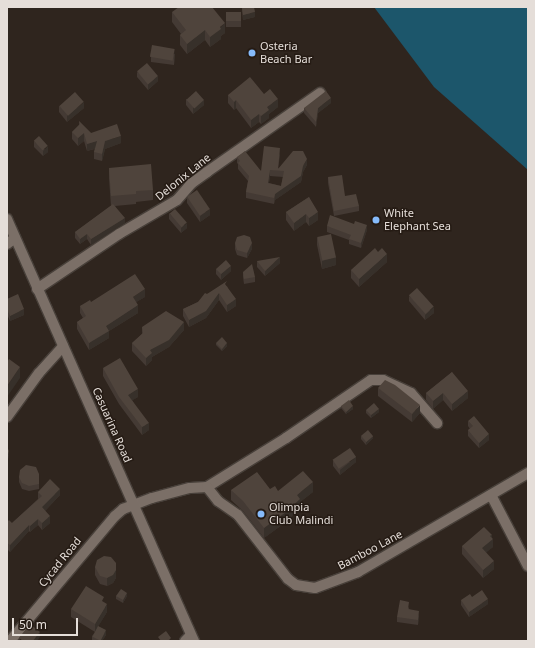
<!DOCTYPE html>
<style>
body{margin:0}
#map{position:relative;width:535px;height:648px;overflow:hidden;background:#2f251e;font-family:"Noto Sans",sans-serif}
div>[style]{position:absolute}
.water>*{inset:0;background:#1c566b}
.roads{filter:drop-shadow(1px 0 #48403a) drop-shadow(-1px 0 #48403a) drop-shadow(0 1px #48403a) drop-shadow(0 -1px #48403a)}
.minor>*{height:10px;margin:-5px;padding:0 5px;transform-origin:5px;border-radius:5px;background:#7b6f67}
.tertiary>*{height:10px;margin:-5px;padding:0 5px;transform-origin:5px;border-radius:5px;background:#7b6f67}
.wall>*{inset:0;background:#443a34;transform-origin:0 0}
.shaded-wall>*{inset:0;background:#37302a}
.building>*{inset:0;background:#4f443c;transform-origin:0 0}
.dots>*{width:11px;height:11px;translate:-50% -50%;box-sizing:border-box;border:2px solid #251b14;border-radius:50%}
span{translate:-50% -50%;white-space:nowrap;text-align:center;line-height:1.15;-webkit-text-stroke:3px #251b14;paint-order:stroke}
.poi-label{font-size:11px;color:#e5ded9}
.left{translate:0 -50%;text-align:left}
.street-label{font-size:11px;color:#e5ded9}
.frame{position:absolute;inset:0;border:8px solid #e5ded9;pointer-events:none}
.scale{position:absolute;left:12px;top:618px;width:66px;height:18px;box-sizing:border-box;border:2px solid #e5ded9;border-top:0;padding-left:5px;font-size:12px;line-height:14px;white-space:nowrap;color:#e5ded9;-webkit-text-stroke:3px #251b14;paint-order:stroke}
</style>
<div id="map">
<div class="water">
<i style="clip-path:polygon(374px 7px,528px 7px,528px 170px,434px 87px)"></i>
</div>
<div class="roads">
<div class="minor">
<i style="left:7px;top:244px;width:10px;rotate:-37deg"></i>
<i style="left:37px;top:289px;width:99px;rotate:-33.9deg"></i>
<i style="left:119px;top:234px;width:67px;rotate:-30.4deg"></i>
<i style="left:177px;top:200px;width:23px;rotate:-49deg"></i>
<i style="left:192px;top:183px;width:19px;rotate:-36deg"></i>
<i style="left:207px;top:172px;width:138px;rotate:-35deg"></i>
<i style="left:7px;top:417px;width:54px;rotate:-54deg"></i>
<i style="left:39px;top:373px;width:36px;rotate:-48deg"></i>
<i style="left:207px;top:487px;width:93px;rotate:-31.8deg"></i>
<i style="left:286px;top:438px;width:103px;rotate:-34.3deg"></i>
<i style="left:371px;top:380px;width:12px"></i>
<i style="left:383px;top:380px;width:31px;rotate:25deg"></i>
<i style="left:411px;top:393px;width:40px;rotate:49deg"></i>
<i style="left:491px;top:495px;width:80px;rotate:62.5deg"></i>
<i style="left:10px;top:641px;width:163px;rotate:-50deg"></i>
<i style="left:115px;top:516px;width:11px;rotate:-41deg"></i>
<i style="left:123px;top:509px;width:31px;rotate:-21deg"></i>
<i style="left:152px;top:498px;width:39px;rotate:-15deg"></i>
<i style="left:190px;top:488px;width:17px;rotate:-3deg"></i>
<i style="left:207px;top:487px;width:18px;rotate:52deg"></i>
<i style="left:218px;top:501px;width:24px;rotate:35deg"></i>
<i style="left:238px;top:515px;width:81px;rotate:52deg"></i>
<i style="left:288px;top:579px;width:10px;rotate:37deg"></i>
<i style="left:296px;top:585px;width:19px;rotate:9deg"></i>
<i style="left:315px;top:588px;width:46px;rotate:-20.4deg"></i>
<i style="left:358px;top:572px;width:197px;rotate:-30.2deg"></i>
<i style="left:185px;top:641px;width:8px;rotate:-45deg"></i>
</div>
<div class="tertiary">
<i style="left:7px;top:219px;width:462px;rotate:66.1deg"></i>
</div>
</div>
<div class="wall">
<i style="clip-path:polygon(242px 7px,255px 17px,243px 20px,242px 11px)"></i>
<i style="clip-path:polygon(172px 12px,225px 33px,221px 36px,221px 39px,210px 47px,205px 40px,187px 54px,180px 45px,180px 35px,181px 34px,172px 22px)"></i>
<i style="left:226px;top:12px;width:15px;height:15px"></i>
<i style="clip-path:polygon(175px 54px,174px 65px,151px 62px,151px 57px)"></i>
<i style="clip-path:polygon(137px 72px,158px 81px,148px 90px,137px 77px)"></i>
<i style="clip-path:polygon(264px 94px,278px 107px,269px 114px,269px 118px,261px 124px,259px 122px,251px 128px,236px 108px,234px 110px,228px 103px,228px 95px)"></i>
<i style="clip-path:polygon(186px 99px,204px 105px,193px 114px,186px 105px)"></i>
<i style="clip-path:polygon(331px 103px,318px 113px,316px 127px,304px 113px,304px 108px)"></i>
<i style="clip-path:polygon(59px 106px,84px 108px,67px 122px,59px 112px)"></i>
<i style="clip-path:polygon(79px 121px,91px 133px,121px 143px,105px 149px,102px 161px,94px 159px,94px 152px,95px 149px,87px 151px,84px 141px,78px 146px,72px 139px,72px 132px,79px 125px)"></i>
<i style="clip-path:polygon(34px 141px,48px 152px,43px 156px,34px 147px)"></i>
<i style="clip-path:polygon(evenodd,280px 154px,278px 168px,307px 165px,303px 172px,301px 182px,275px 200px,274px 204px,246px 198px,246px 192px,248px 181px,238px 169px,238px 164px,237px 163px,237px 157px,261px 171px,280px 154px,270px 176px,283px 177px,281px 186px,269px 183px,270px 176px)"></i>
<i style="clip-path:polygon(109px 168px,153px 190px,153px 200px,136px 202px,136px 204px,115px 206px,125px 223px,91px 245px,87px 239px,80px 244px,75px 238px,75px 232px,111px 206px,109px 179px)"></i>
<i style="clip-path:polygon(328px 177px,345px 196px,359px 206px,359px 211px,334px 216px,328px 183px)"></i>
<i style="clip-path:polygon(187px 197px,210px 215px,200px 222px,187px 203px)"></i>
<i style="clip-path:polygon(309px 197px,318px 220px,309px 226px,306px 222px,294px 231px,286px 220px,286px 212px)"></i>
<i style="clip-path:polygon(169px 213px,187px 228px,181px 233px,169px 219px)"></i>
<i style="clip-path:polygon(327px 226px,367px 230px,361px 248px,349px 244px,349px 240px,327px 232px)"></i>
<i style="clip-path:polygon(317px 237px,336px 265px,322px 269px,317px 245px)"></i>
<i style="clip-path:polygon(235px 243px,252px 249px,247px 258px,237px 255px,235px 249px)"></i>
<i style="clip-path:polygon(378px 252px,387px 262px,359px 287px,351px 278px,351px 270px)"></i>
<i style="clip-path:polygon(257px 261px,280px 263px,265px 276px,257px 267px)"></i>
<i style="clip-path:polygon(216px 269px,231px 271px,221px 280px,216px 274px)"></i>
<i style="clip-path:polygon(243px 272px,255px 277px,255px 282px,244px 284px,243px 277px)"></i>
<i style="clip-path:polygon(227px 286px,236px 306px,227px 312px,219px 300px,206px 318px,189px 327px,183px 316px,183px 309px,198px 302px,207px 294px)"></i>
<i style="clip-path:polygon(409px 296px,434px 313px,425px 320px,409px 301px)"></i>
<i style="clip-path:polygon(145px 297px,136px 302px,138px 313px,109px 331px,109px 338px,89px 350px,77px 329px,77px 322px,83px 318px,80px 313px,80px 306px,91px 302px)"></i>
<i style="clip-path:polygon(7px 299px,24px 315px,10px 321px,7px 314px)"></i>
<i style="clip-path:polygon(142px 327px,184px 330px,169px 347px,152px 357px,152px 360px,146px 366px,132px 351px,132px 343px,142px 334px)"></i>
<i style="clip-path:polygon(216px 343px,227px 346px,222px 351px,216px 345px)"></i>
<i style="clip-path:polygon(103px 368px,138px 397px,132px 400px,149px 430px,142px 435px,119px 404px,103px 376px)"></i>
<i style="clip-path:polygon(452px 372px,468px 398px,452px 411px,443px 400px,433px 409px,426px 400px,426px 393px)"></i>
<i style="clip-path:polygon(378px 388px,420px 413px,412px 422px,378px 396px)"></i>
<i style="clip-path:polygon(341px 406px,353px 409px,346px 414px,341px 408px)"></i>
<i style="clip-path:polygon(366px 410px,379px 412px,371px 418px,366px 413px)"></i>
<i style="clip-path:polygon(468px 421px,489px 440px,479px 448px,468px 436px,468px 430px,470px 429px,468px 426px)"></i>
<i style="clip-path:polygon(361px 436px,373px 438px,366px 445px,361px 439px)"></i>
<i style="clip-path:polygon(333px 461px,356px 462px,340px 475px,333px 466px)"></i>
<i style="clip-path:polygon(39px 474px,39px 489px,29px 491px,22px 489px,19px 482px,19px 477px)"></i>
<i style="clip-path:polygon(270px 489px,278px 491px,313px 492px,300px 502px,300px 509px,286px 522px,264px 538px,243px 511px,231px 500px,231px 490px)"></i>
<i style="clip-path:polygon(38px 492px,60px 495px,45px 511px,50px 523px,42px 530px,38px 525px,30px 532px,29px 531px,10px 552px,7px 549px,7px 522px,12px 523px,38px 499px)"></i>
<i style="clip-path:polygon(492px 538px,493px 547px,486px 552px,494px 569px,483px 578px,462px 554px,462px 546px)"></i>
<i style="clip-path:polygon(116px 563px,116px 578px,113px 583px,107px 586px,100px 584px,95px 575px,95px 567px)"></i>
<i style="clip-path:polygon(116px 596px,127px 596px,123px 603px,116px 599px)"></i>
<i style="clip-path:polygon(461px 600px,488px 604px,469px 617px,461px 605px)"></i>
<i style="clip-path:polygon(104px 603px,107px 612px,98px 626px,106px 635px,102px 641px,92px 641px,92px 636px,95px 632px,71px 617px,71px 609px)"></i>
<i style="clip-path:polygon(409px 607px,409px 609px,419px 616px,418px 625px,397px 622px,397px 617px)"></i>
</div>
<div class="shaded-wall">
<i style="clip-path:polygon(255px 12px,255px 17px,243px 20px,243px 15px)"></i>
<i style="clip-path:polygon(225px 23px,225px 33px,221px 36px,221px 39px,210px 47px,210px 37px)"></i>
<i style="clip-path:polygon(205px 30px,205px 40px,187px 54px,187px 44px)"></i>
<i style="clip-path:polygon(175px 49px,175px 54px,174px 65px,174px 60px)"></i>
<i style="clip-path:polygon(158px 76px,158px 81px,148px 90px,148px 84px)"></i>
<i style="clip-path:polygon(331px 98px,331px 103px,318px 113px,316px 127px,316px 122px,318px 108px)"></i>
<i style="clip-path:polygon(278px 99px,278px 107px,269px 114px,269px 118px,261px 124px,261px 116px,267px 107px)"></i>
<i style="clip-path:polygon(204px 100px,204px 105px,193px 114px,193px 108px)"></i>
<i style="clip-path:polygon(236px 100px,236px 108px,234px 110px,234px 102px)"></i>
<i style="clip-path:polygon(84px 102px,84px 108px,67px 122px,67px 116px)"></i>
<i style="clip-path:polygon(259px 114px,259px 122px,251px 128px,251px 120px)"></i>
<i style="clip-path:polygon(84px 133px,84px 141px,78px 146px,78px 138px)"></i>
<i style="clip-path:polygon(121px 136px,121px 143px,105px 149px,102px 161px,102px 154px,105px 141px)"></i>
<i style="clip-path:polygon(97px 141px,97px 148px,87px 151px,87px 144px)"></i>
<i style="clip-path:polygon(48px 146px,48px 152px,43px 156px,43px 151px)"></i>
<i style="clip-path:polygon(280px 148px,280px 154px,278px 171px)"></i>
<i style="clip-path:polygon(307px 159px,307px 165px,303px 172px,301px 182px,275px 200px,274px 204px,275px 194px,303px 166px)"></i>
<i style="clip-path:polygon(270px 170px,270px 176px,268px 189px,268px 183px)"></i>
<i style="clip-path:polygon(210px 209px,210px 215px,200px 222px,200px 216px)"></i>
<i style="clip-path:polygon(318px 212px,318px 220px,309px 226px,309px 218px)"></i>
<i style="clip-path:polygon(306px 214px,306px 222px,294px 231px,294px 223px)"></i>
<i style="clip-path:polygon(125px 218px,125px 223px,91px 245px,91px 239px)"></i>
<i style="clip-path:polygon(187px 223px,187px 228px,181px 233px,181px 228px)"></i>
<i style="clip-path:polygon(367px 225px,367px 230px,361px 248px,361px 243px)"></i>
<i style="clip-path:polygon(87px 234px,87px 239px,80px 244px,80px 239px)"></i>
<i style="clip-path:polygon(252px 243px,252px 249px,247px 258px,247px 253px)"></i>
<i style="clip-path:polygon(387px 254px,387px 262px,359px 287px,359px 279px)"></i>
<i style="clip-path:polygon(280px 257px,280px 263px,265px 276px,265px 271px)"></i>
<i style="clip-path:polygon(336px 257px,336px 265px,322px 269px,322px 261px)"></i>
<i style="clip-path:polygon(231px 266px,231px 271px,221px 280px,221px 274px)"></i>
<i style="clip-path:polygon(145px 289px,145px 297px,133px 304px,133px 297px)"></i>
<i style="clip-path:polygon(219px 293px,219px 300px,206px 318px,189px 327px,189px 320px)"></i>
<i style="clip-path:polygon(236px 299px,236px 306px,227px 312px,227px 305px)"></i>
<i style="clip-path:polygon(138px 305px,138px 313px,109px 331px,109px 338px,89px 350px,89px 343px,106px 326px)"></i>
<i style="clip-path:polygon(434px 307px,434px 313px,425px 320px,425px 315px)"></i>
<i style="clip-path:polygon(24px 309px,24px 315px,10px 321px,10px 316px)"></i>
<i style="clip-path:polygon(184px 322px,184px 330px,169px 347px,152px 357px,152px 360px,146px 366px,146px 358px,150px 350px)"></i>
<i style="clip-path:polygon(227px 343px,227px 346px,222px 351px,222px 349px)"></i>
<i style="clip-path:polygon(20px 367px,20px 378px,7px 397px,7px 386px)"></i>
<i style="clip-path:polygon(138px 389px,138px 397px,128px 403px,128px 395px)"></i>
<i style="clip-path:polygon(468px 391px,468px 398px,452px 411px,452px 404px)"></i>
<i style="clip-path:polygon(443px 393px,443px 400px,433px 409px,433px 401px)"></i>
<i style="clip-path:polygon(420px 405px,420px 413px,412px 422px,412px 414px)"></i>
<i style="clip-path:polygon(353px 406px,353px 409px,346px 414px,346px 412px)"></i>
<i style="clip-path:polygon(379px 409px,379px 412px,371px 418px,371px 415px)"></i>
<i style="clip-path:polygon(149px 423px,149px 430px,142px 435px,142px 427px)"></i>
<i style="clip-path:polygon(489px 434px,489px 440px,479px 448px,479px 443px)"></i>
<i style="clip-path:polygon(373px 436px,373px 438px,366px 445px,366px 442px)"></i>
<i style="clip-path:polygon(9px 451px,9px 456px,7px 463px,7px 458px)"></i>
<i style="clip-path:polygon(356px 457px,356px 462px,340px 475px,340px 470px)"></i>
<i style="clip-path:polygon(313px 482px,313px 492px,300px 502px,300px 509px,286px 522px,264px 538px,264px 528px,297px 495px)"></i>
<i style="clip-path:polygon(60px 489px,60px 495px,42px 514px,42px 507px)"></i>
<i style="clip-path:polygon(50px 516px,50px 523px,42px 530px,42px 523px)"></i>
<i style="clip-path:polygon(38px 519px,38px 525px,30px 532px,30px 526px)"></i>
<i style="clip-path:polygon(29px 525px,29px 531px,10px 552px,10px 545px)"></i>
<i style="clip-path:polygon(492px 535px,492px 540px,493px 539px,493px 547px,482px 556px,482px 548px,490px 536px)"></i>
<i style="clip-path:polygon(494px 561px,494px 569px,483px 578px,483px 570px)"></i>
<i style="clip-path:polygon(116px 570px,116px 578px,113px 583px,107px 586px,107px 578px)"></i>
<i style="clip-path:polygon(127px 593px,127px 596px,123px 603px,123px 600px)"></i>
<i style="clip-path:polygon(488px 599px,488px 604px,469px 617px,469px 612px)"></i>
<i style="clip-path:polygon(107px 604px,107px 612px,95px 632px,95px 624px)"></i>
<i style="clip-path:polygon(419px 611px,419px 616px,418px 625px,418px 620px)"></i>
<i style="clip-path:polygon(106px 630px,106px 635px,102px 641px,100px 641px)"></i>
<i style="clip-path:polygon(40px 632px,40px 637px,37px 641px,33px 641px)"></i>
</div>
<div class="building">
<i style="clip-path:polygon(179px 7px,212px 7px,225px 23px,220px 27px,221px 29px,210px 37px,205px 30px,187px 44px,180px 35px,186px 30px,172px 12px)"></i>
<i style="clip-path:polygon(242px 7px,254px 7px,255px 12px,243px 15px)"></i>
<i style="left:226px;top:12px;width:15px;height:9px"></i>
<i style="left:152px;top:45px;width:23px;height:12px;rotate:10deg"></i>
<i style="left:147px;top:63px;width:17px;height:13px;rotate:50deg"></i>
<i style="clip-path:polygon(250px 77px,264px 94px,270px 89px,278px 99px,267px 107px,269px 110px,261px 116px,259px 114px,251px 120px,236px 100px,234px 102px,228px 95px)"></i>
<i style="left:196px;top:91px;width:12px;height:13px;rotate:48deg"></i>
<i style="clip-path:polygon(326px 91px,331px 98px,318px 108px,316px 122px,304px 108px)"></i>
<i style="left:75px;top:92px;width:13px;height:21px;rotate:48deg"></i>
<i style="clip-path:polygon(79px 121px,91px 133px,117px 124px,121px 136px,105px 141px,102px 154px,94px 152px,97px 141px,87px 144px,84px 133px,78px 138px,72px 132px,80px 124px)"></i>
<i style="left:39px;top:136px;width:13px;height:7px;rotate:48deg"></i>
<i style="clip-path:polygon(evenodd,264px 146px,280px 148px,278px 169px,293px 151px,303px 151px,307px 159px,303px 166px,301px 176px,275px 194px,274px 198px,246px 192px,249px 176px,238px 163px,240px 161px,237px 157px,245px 151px,261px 171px,264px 146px,270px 170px,284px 171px,281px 186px,268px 183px,270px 170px)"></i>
<i style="clip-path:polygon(151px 164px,153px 190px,136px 191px,136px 194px,111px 196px,109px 168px)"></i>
<i style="clip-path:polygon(342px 175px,345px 196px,356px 194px,359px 206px,334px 211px,328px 177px)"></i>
<i style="left:197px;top:190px;width:23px;height:12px;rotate:56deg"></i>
<i style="clip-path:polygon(309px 197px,318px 212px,309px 218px,306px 214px,294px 223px,286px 212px)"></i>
<i style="clip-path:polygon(113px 204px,125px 218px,91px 239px,87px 234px,80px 239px,75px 232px)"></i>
<i style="left:175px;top:209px;width:18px;height:7px;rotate:49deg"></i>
<i style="clip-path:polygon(330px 215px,354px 224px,355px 221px,367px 225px,361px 243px,349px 239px,351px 235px,327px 226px)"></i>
<i style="left:331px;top:234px;width:24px;height:14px;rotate:78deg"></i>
<i style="clip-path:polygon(244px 235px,250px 237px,252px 243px,247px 253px,237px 250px,235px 243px,237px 237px)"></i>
<i style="clip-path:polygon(375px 248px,378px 252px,382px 248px,387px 254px,359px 279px,351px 270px)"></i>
<i style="clip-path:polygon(280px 257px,265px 271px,257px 261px)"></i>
<i style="clip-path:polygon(226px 260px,231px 266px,221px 274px,216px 269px)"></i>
<i style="clip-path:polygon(252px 264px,255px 277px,244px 279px,243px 272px)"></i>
<i style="clip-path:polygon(135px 274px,145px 289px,133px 297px,138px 305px,106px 326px,109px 331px,89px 343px,77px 322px,86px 316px,80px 306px,90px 300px,91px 302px)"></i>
<i style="clip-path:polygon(227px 281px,225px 284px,236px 299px,227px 305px,219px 293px,206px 311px,189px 320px,183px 309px,198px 302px,205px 293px,207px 294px)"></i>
<i style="left:417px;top:288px;width:25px;height:11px;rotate:48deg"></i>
<i style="clip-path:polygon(18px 294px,24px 309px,10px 316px,7px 309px,7px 299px)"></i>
<i style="clip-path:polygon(166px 311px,184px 322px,169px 340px,150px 350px,152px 353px,146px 358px,132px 343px,143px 333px,142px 327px)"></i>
<i style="clip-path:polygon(222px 337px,227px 343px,222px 349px,216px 343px)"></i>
<i style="clip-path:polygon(120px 358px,138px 389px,128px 395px,149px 423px,142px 427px,119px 397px,103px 368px)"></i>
<i style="clip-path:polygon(9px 359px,20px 367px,7px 386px,7px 362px)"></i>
<i style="clip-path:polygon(452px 372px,468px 391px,452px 404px,443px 393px,433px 401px,426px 393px)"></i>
<i style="clip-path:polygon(385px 380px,395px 385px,420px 405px,412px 414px,378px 388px)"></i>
<i style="clip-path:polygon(349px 400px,353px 406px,346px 412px,341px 406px)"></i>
<i style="clip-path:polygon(374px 403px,379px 409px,371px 415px,366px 410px)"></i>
<i style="clip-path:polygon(474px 416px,489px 434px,479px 443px,468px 430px,473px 426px,468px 421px)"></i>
<i style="left:368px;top:430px;width:8px;height:9px;rotate:50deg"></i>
<i style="clip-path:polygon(7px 447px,9px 451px,7px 458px)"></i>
<i style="left:350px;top:448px;width:11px;height:21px;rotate:56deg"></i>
<i style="clip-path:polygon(26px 465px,36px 467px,39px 474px,39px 484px,29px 486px,22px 483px,19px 477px,20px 470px)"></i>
<i style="clip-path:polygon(303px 471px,313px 482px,297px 495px,300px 499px,286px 512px,264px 528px,243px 501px,231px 490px,257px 472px,270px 489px,275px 486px,278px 491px)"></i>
<i style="clip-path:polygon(50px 479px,60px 489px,42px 507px,50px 516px,42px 523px,38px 519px,30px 526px,29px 525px,10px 545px,7px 543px,7px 522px,9px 520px,12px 523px,42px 496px,38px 492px)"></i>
<i style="clip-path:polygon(484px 527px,492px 535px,490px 536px,493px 539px,482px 548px,494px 561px,483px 570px,462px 546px)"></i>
<i style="clip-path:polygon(104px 556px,111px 557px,116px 563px,116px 570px,113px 575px,107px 578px,100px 576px,95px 567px,97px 560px)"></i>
<i style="clip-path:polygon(86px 586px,104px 597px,102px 601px,107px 604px,95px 624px,71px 609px)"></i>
<i style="clip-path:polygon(121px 589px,127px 593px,123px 600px,116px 596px)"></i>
<i style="clip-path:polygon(482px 590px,488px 599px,469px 612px,461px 600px,470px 594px,472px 597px)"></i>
<i style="clip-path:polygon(400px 600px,409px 602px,408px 609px,419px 611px,418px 620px,397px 617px)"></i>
<i style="clip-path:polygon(30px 624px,40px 632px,33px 641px,23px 641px,19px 638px)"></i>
<i style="left:98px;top:626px;width:9px;height:12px;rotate:27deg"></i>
<i style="clip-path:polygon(166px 631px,171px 638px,168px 641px,161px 641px,158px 637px)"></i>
</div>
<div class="dots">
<i style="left:252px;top:53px;background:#86bbfb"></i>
<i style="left:376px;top:220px;background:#86bbfb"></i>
<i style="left:261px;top:514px;background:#86bbfb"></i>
</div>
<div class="poi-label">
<span class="left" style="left:260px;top:53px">Osteria<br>Beach Bar</span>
<span class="left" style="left:384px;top:220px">White<br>Elephant Sea</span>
<span class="left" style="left:269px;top:514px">Olimpia<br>Club Malindi</span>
</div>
<div class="street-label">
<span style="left:183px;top:177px;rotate:-39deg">Delonix Lane</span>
<span style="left:112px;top:425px;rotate:66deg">Casuarina Road</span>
<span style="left:370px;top:550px;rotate:-28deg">Bamboo Lane</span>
<span style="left:60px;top:562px;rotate:-51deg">Cycad Road</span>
</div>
<div class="frame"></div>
<div class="scale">50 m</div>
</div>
